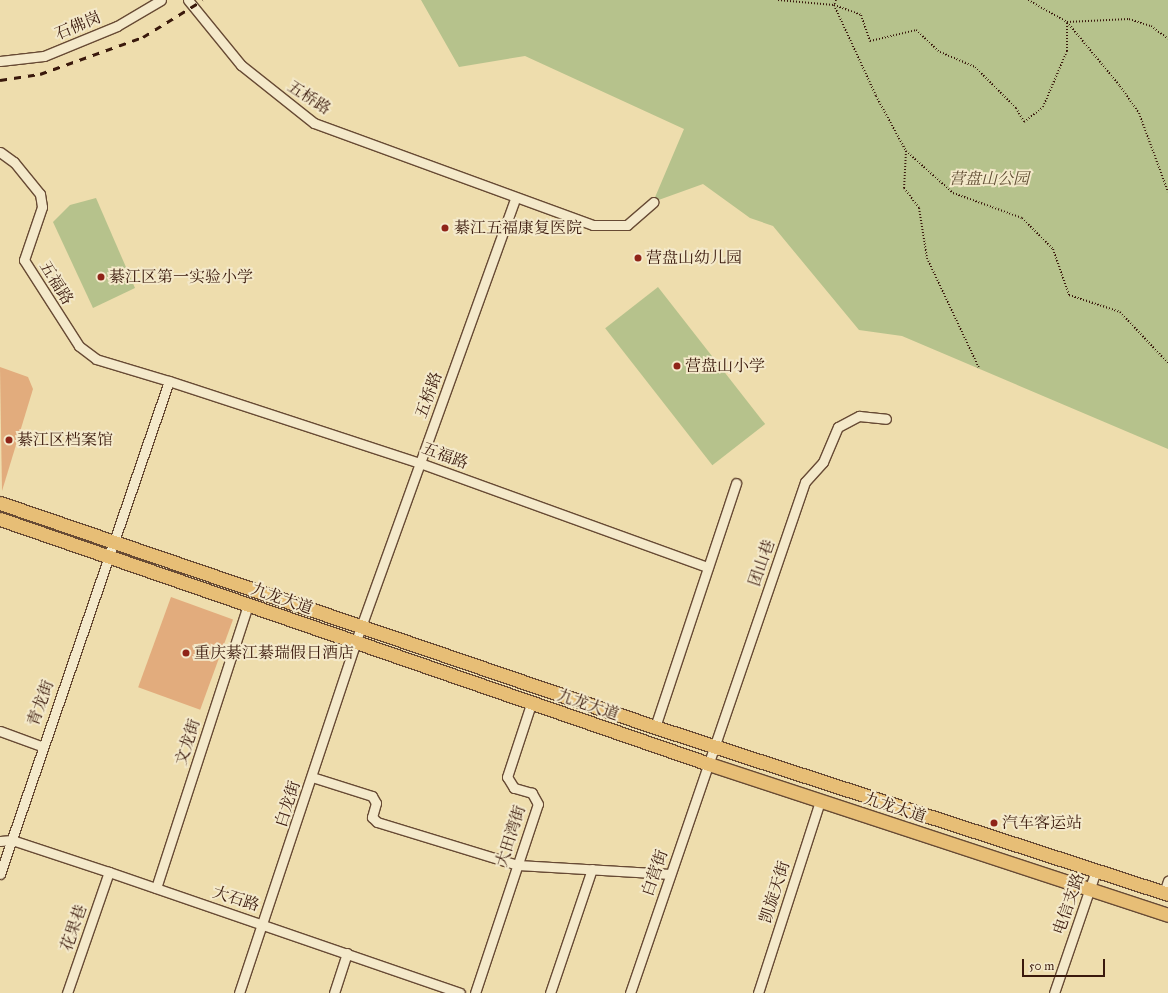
<!DOCTYPE html>
<meta charset="utf-8">
<style>
body{margin:0}
#map{position:relative;width:1168px;height:993px;overflow:hidden;background:#eeddad;font-family:"IM FELL Great Primer","Noto Serif SC",serif}
div>[style]{position:absolute}
.green>*{inset:0;background:#b6c28c;transform-origin:0 0}
.building>*{inset:0;background:#e2ac7d;transform-origin:0 0}
.path>*{height:2px;margin-top:-1px;transform-origin:0;background:repeating-linear-gradient(90deg,#3a190c 0 1px,transparent 0 3px)}
.roads{filter:drop-shadow(1px 0 #674a34) drop-shadow(-1px 0 #674a34) drop-shadow(0 1px #674a34) drop-shadow(0 -1px #674a34)}
.street>*{height:9px;margin:-4.5px;padding:0 4.5px;transform-origin:4.5px;border-radius:4.5px;background:#f4e9ca}
.primary>*{height:13px;margin:-6.5px;padding:0 6.5px;transform-origin:6.5px;border-radius:6.5px;background:#e7be76}
.rail>*{height:3px;margin-top:-1.5px;transform-origin:0;background:repeating-linear-gradient(90deg,#3a190c 0 7px,transparent 0 14px)}
.dots>*{width:11px;height:11px;translate:-50% -50%;box-sizing:border-box;border:2px solid #f4e9ca;border-radius:50%}
span{translate:-50% -50%;white-space:nowrap;text-align:center;line-height:1.15;-webkit-text-stroke:4px #f4e9ca;paint-order:stroke}
.street-label{font-size:16px;color:#3a190c}
.park-label{font-size:16px;color:#5f4c32;font-style:italic}
.poi-label{font-size:16px;color:#3a190c}
.left{translate:0 -50%;text-align:left}
.scale{position:absolute;left:1022px;top:959px;width:83px;height:18px;box-sizing:border-box;border:2px solid #3a190c;border-top:0;padding-left:5px;font-size:12px;line-height:14px;white-space:nowrap;color:#3a190c;-webkit-text-stroke:3px #f4e9ca;paint-order:stroke}
</style>
<div id="map">
<div class="green">
<i style="clip-path:polygon(421px 0,1168px 0,1168px 449px,902px 336px,859px 330px,773px 226px,750px 218px,703px 184px,653px 202px,684px 129px,525px 56px,459px 67px)"></i>
<i style="clip-path:polygon(96px 198px,135px 288px,93px 308px,53px 222px,70px 205px)"></i>
<i style="left:658px;top:287px;width:174px;height:67px;rotate:52deg"></i>
</div>
<div class="building">
<i style="clip-path:polygon(0 367px,28px 377px,33px 389px,2px 491px)"></i>
<i style="left:171px;top:597px;width:66px;height:96px;rotate:20deg"></i>
</div>
<div class="path">
<i style="left:778px;top:0;width:56px;rotate:5.1deg"></i>
<i style="left:834px;top:5px;width:29px;rotate:20deg"></i>
<i style="left:861px;top:15px;width:28px;rotate:71deg"></i>
<i style="left:870px;top:41px;width:47px;rotate:-13.4deg"></i>
<i style="left:916px;top:30px;width:33px;rotate:43deg"></i>
<i style="left:940px;top:52px;width:38px;rotate:23deg"></i>
<i style="left:975px;top:67px;width:58px;rotate:45deg"></i>
<i style="left:1016px;top:108px;width:16px;rotate:60deg"></i>
<i style="left:1024px;top:122px;width:24px;rotate:-38deg"></i>
<i style="left:1043px;top:107px;width:61px;rotate:-66.8deg"></i>
<i style="left:1067px;top:51px;width:29px;rotate:-90deg"></i>
<i style="left:1067px;top:22px;width:62px;rotate:-2.8deg"></i>
<i style="left:1129px;top:19px;width:23px;rotate:18deg"></i>
<i style="left:1151px;top:26px;width:21px;rotate:37deg"></i>
<i style="left:836px;top:0;width:5px;rotate:112deg"></i>
<i style="left:834px;top:5px;width:100px;rotate:65.2deg"></i>
<i style="left:876px;top:96px;width:63px;rotate:61.4deg"></i>
<i style="left:906px;top:151px;width:37px;rotate:93deg"></i>
<i style="left:904px;top:188px;width:25px;rotate:53deg"></i>
<i style="left:919px;top:208px;width:51px;rotate:80.9deg"></i>
<i style="left:927px;top:258px;width:122px;rotate:64.7deg"></i>
<i style="left:1028px;top:0;width:45px;rotate:29.4deg"></i>
<i style="left:1067px;top:22px;width:83px;rotate:50.4deg"></i>
<i style="left:1120px;top:86px;width:33px;rotate:55deg"></i>
<i style="left:1139px;top:113px;width:84px;rotate:69.8deg"></i>
<i style="left:906px;top:151px;width:63px;rotate:41.8deg"></i>
<i style="left:953px;top:193px;width:73px;rotate:19.9deg"></i>
<i style="left:1022px;top:218px;width:44px;rotate:45deg"></i>
<i style="left:1053px;top:249px;width:49px;rotate:70.8deg"></i>
<i style="left:1069px;top:295px;width:54px;rotate:18.4deg"></i>
<i style="left:1120px;top:312px;width:70px;rotate:46.7deg"></i>
</div>
<div class="roads">
<div class="street">
<i style="left:188px;top:0;width:84px;rotate:50.8deg"></i>
<i style="left:241px;top:65px;width:93px;rotate:38.5deg"></i>
<i style="left:314px;top:123px;width:297px;rotate:20.1deg"></i>
<i style="left:593px;top:225px;width:34px"></i>
<i style="left:627px;top:225px;width:35px;rotate:-41deg"></i>
<i style="left:0;top:61px;width:44px;rotate:-6.5deg"></i>
<i style="left:44px;top:56px;width:79px;rotate:-22.3deg"></i>
<i style="left:117px;top:26px;width:51px;rotate:-30.6deg"></i>
<i style="left:0;top:152px;width:17px;rotate:36deg"></i>
<i style="left:14px;top:162px;width:41px;rotate:50.9deg"></i>
<i style="left:40px;top:194px;width:13px;rotate:81deg"></i>
<i style="left:42px;top:207px;width:56px;rotate:108.8deg"></i>
<i style="left:24px;top:260px;width:102px;rotate:57.4deg"></i>
<i style="left:79px;top:346px;width:21px;rotate:37deg"></i>
<i style="left:96px;top:359px;width:76px;rotate:16.8deg"></i>
<i style="left:655px;top:727px;width:257px;rotate:-71.6deg"></i>
<i style="left:0;top:731px;width:44px;rotate:20.1deg"></i>
<i style="left:312px;top:777px;width:63px;rotate:17.6deg"></i>
<i style="left:372px;top:796px;width:8px;rotate:60deg"></i>
<i style="left:376px;top:803px;width:15px;rotate:106deg"></i>
<i style="left:372px;top:817px;width:7px;rotate:45deg"></i>
<i style="left:377px;top:822px;width:147px;rotate:17deg"></i>
<i style="left:518px;top:865px;width:152px;rotate:3.4deg"></i>
<i style="left:0;top:841px;width:12px;rotate:-5deg"></i>
<i style="left:12px;top:840px;width:102px;rotate:18.3deg"></i>
<i style="left:109px;top:872px;width:371px;rotate:19deg"></i>
<i style="left:0;top:874px;width:521px;rotate:-71.08deg"></i>
<i style="left:169px;top:381px;width:264px;rotate:18.1deg"></i>
<i style="left:420px;top:463px;width:306px;rotate:19.9deg"></i>
<i style="left:156px;top:888px;width:298px;rotate:-72deg"></i>
<i style="left:1164px;top:893px;width:13px;rotate:-72deg"></i>
<i style="left:67px;top:993px;width:128px;rotate:-70.9deg"></i>
<i style="left:239px;top:993px;width:389px;rotate:-71.6deg"></i>
<i style="left:362px;top:624px;width:453px;rotate:-70.2deg"></i>
<i style="left:334px;top:993px;width:42px;rotate:-72deg"></i>
<i style="left:475px;top:993px;width:199px;rotate:-71.6deg"></i>
<i style="left:538px;top:804px;width:13px;rotate:-119deg"></i>
<i style="left:532px;top:793px;width:19px;rotate:-164deg"></i>
<i style="left:514px;top:788px;width:13px;rotate:-122deg"></i>
<i style="left:507px;top:777px;width:77px;rotate:-71.8deg"></i>
<i style="left:550px;top:993px;width:131px;rotate:-71.3deg"></i>
<i style="left:630px;top:993px;width:540px;rotate:-71.1deg"></i>
<i style="left:805px;top:482px;width:27px;rotate:-48deg"></i>
<i style="left:823px;top:462px;width:38px;rotate:-67deg"></i>
<i style="left:838px;top:427px;width:24px;rotate:-28deg"></i>
<i style="left:859px;top:416px;width:27px;rotate:6deg"></i>
<i style="left:758px;top:993px;width:202px;rotate:-72.1deg"></i>
<i style="left:1054px;top:993px;width:130px;rotate:-71.1deg"></i>
</div>
<div class="primary">
<i style="left:0;top:503px;width:692px;rotate:18.88deg"></i>
<i style="left:655px;top:727px;width:539px;rotate:18.03deg"></i>
<i style="left:0;top:519px;width:750px;rotate:19.06deg"></i>
<i style="left:709px;top:764px;width:483px;rotate:18.2deg"></i>
</div>
</div>
<div class="rail">
<i style="left:0;top:80px;width:40px;rotate:-8.5deg"></i>
<i style="left:40px;top:74px;width:109px;rotate:-19.8deg"></i>
<i style="left:143px;top:37px;width:70px;rotate:-31.7deg"></i>
</div>
<div class="dots">
<i style="left:445px;top:228px;background:#8f2418"></i>
<i style="left:638px;top:258px;background:#8f2418"></i>
<i style="left:101px;top:277px;background:#8f2418"></i>
<i style="left:677px;top:366px;background:#8f2418"></i>
<i style="left:9px;top:440px;background:#8f2418"></i>
<i style="left:186px;top:653px;background:#8f2418"></i>
<i style="left:994px;top:823px;background:#8f2418"></i>
</div>
<div class="street-label">
<span style="left:78px;top:26px;rotate:-23deg">石佛岗</span>
<span style="left:309px;top:98px;rotate:33deg">五桥路</span>
<span style="left:56px;top:283px;rotate:58deg">五福路</span>
<span style="left:429px;top:395px;rotate:-70deg">五桥路</span>
<span style="left:445px;top:456px;rotate:20deg">五福路</span>
<span style="left:762px;top:563px;rotate:-71deg">团山巷</span>
<span style="left:282px;top:599px;rotate:19deg">九龙大道</span>
<span style="left:41px;top:703px;rotate:-70deg">青龙街</span>
<span style="left:588px;top:705px;rotate:19deg">九龙大道</span>
<span style="left:188px;top:742px;rotate:-72deg">文龙街</span>
<span style="left:288px;top:804px;rotate:-72deg">白龙街</span>
<span style="left:895px;top:808px;rotate:18deg">九龙大道</span>
<span style="left:511px;top:836px;rotate:-72deg">大田湾街</span>
<span style="left:655px;top:873px;rotate:-71deg">白营街</span>
<span style="left:775px;top:892px;rotate:-72deg">凯旋天街</span>
<span style="left:236px;top:899px;rotate:18deg">大石路</span>
<span style="left:1069px;top:904px;rotate:-71deg">电信支路</span>
<span style="left:74px;top:928px;rotate:-71deg">花果巷</span>
</div>
<div class="park-label">
<span style="left:989px;top:179px">营盘山公园</span>
</div>
<div class="poi-label">
<span class="left" style="left:454px;top:228px">綦江五福康复医院</span>
<span class="left" style="left:646px;top:258px">营盘山幼儿园</span>
<span class="left" style="left:109px;top:277px">綦江区第一实验小学</span>
<span class="left" style="left:685px;top:366px">营盘山小学</span>
<span class="left" style="left:17px;top:440px">綦江区档案馆</span>
<span class="left" style="left:194px;top:653px">重庆綦江綦瑞假日酒店</span>
<span class="left" style="left:1002px;top:823px">汽车客运站</span>
</div>
<div class="scale">50 m</div>
</div>
